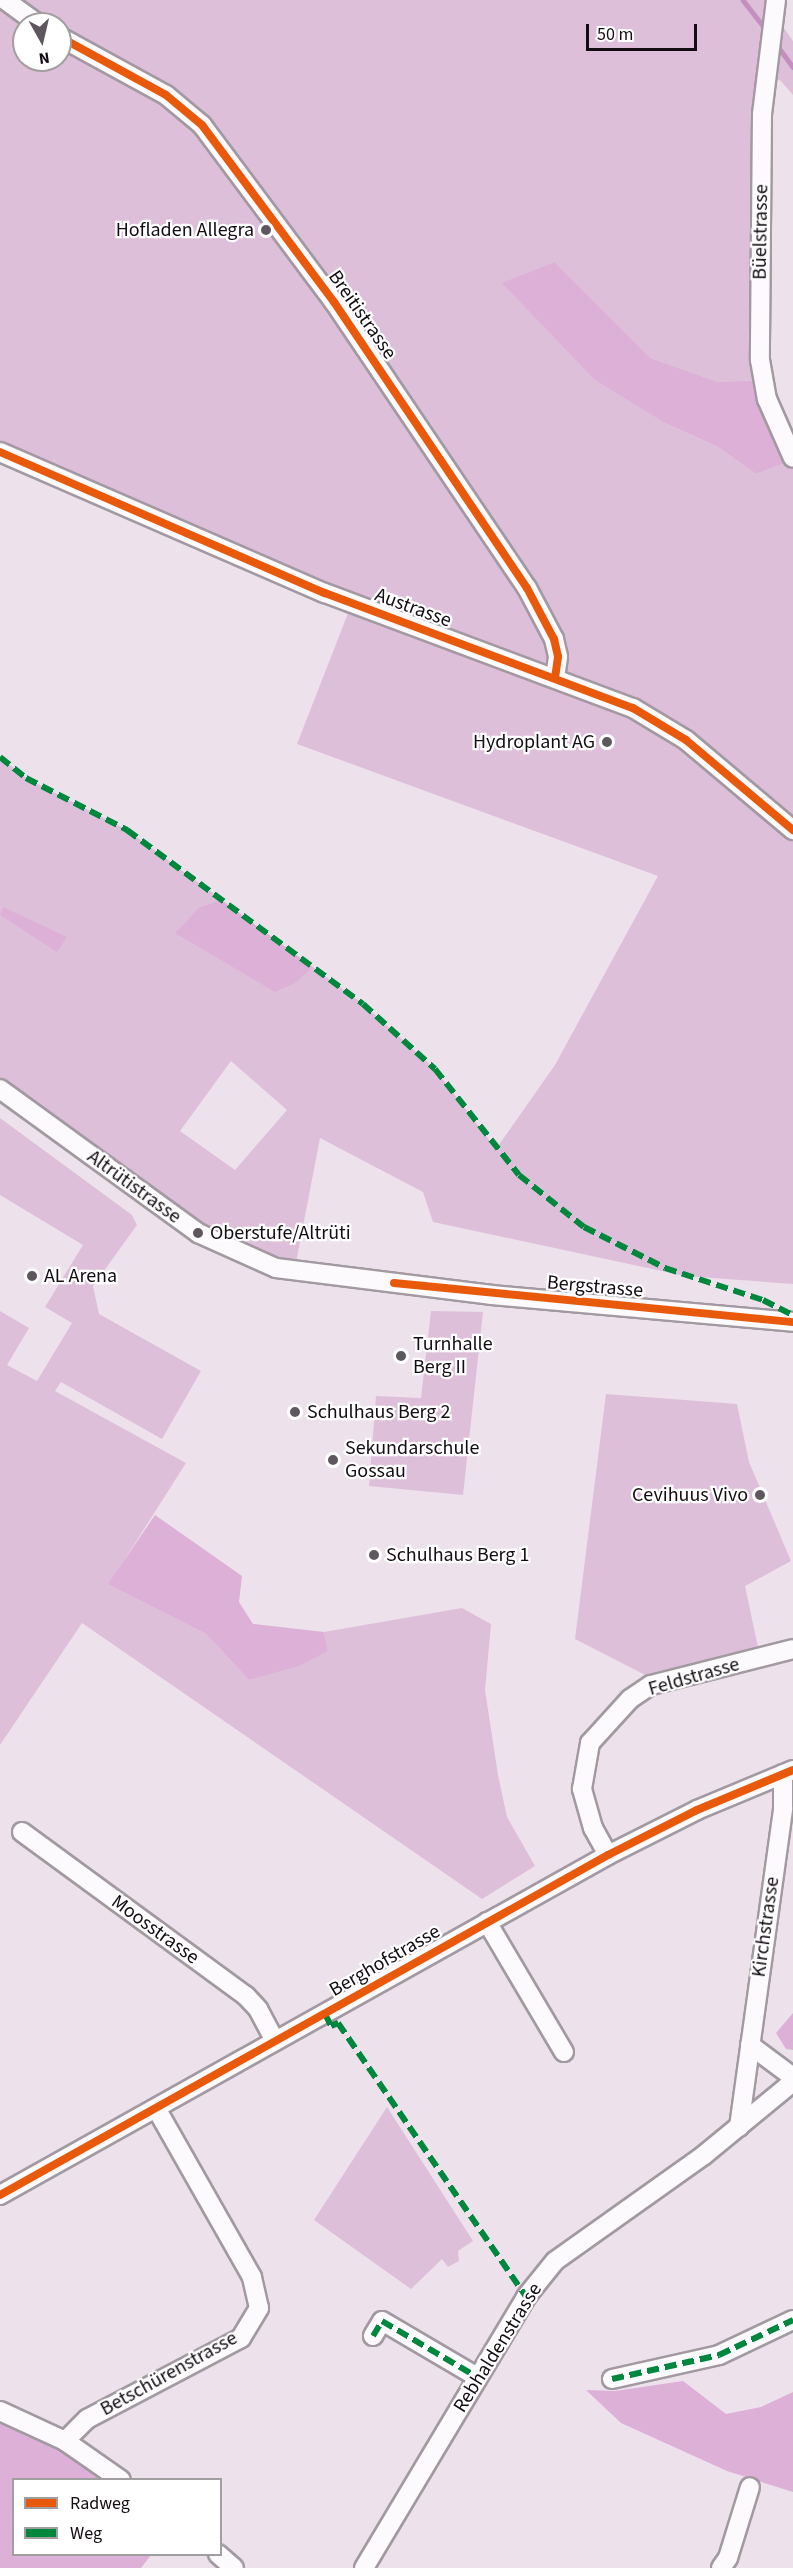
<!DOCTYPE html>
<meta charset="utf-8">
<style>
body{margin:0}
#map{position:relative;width:793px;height:2568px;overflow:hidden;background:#ede1ec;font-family:"Source Sans 3",sans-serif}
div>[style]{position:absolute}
.green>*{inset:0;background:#debfda}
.forest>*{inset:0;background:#ddb0d8}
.stream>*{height:4.5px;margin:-2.25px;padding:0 2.25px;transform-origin:2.25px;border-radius:2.25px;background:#c48ebe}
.roads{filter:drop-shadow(2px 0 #a299a1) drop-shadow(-2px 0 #a299a1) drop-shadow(0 2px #a299a1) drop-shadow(0 -2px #a299a1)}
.minor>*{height:18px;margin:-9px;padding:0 9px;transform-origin:9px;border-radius:9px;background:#fcfafc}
.quiet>*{height:6px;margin-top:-3px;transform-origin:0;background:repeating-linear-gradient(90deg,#00873e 0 12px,transparent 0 18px)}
.cycleway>*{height:8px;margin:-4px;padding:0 4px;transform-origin:4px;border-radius:4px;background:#e8590c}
.dots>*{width:16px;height:16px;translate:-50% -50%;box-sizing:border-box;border:3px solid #fff;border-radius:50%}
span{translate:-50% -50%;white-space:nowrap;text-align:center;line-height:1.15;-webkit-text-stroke:4.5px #fff;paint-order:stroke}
.poi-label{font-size:20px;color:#130c12}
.right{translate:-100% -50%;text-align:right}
.left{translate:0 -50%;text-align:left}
.street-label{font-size:20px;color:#130c12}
.legend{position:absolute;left:12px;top:2478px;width:210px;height:78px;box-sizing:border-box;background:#fff;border:2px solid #a19ea0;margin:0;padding:8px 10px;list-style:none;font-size:18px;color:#130c12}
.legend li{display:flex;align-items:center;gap:12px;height:30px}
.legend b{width:30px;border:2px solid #a19ea0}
.north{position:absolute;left:12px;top:12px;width:60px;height:60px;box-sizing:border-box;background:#fff;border:2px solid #a19ea0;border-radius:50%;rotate:172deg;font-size:16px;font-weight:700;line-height:24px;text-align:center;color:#130c12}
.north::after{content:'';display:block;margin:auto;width:21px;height:27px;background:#5f575e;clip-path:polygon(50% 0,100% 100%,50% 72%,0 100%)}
.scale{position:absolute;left:586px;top:24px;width:111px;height:27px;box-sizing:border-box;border:3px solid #130c12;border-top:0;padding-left:8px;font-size:18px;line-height:21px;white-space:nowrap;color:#130c12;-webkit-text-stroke:4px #fff;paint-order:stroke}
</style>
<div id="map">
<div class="green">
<i style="clip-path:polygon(evenodd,0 0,776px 0,774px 14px,793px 41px,793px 95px,781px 81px,765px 72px,762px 380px,718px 382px,651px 358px,555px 262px,667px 424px,718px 447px,756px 474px,793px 460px,793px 1284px,685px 1276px,433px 1222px,423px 1192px,320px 1138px,294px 1273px,251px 1260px,0 1089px,0 757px,26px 778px,127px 830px,363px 1004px,435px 1069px,496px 1149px,555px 1065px,658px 876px,297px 744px,352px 603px,0 452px,0 0,24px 24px,60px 24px,60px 60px,24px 60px,24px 24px,0 0,231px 1061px,287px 1110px,235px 1170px,180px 1131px,231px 1061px)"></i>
<i style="clip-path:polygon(0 1118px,132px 1215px,137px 1225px,93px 1286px,99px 1314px,201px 1371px,162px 1439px,61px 1382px,55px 1391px,186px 1463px,109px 1584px,206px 1634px,249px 1680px,328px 1651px,324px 1632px,462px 1608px,491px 1624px,485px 1690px,498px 1775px,507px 1817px,535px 1866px,482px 1899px,82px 1623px,0 1745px,0 1311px,29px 1328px,7px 1365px,37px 1381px,72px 1323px,45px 1307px,83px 1245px,0 1195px)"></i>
<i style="clip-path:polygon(431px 1311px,483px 1312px,463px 1495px,369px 1486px,376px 1396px,421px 1398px)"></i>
<i style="clip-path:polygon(606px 1394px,737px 1404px,749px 1462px,791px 1561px,745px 1586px,759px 1652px,653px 1679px,575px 1639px)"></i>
<i style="clip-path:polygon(387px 2107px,473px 2241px,458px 2251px,459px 2261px,448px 2267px,442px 2259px,411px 2289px,314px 2220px)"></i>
</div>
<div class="forest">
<i style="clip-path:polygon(555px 262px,651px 358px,718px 382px,762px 380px,793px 460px,756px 474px,718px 447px,667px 424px,595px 380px,502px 283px)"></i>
<i style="clip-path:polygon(220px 900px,313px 967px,295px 983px,275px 992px,175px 933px,199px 908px)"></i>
<i style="clip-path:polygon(3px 907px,67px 937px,57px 952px,0 915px)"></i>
<i style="clip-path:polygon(155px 1515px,242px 1576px,239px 1602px,253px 1624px,324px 1632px,328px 1651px,299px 1666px,249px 1680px,206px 1634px,108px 1584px)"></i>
<i style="clip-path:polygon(793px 2013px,793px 2050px,786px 2049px,776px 2033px)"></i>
<i style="clip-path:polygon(683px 2381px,726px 2414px,761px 2407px,793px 2392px,793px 2492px,727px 2471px,621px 2423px,586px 2390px,615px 2391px)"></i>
<i style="clip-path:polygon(0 2411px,121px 2479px,14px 2480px,14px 2554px,151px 2555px,141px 2568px,0 2568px)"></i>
</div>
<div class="stream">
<i style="left:743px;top:0;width:39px;rotate:52deg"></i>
<i style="left:777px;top:45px;width:27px;rotate:54deg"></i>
</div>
<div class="roads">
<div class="minor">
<i style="left:5px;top:0;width:41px;rotate:36deg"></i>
<i style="left:776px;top:0;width:115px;rotate:97deg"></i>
<i style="left:762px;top:114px;width:246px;rotate:90.5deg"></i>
<i style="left:760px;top:360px;width:40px;rotate:80deg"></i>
<i style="left:767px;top:399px;width:64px;rotate:66.2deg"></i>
<i style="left:60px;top:37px;width:121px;rotate:28.7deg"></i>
<i style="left:166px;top:95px;width:47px;rotate:39.8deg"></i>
<i style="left:202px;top:125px;width:221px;rotate:53.3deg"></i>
<i style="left:334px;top:302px;width:345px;rotate:56deg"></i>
<i style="left:527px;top:588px;width:58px;rotate:62.1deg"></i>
<i style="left:554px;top:639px;width:18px;rotate:77deg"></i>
<i style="left:558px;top:657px;width:21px;rotate:98deg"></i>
<i style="left:0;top:452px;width:354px;rotate:23.5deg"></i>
<i style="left:325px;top:593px;width:329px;rotate:20.5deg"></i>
<i style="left:633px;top:708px;width:62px;rotate:31.1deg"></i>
<i style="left:686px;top:740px;width:140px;rotate:40.1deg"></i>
<i style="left:0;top:1089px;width:245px;rotate:36deg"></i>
<i style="left:198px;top:1233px;width:85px;rotate:24.2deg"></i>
<i style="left:276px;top:1268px;width:218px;rotate:7.1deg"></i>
<i style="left:492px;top:1295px;width:302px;rotate:5.1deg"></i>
<i style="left:22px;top:1832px;width:278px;rotate:36.2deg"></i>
<i style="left:246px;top:1996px;width:18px;rotate:47deg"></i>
<i style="left:258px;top:2009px;width:36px;rotate:62deg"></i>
<i style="left:608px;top:1855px;width:31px;rotate:-119deg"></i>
<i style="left:593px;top:1828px;width:41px;rotate:-105.8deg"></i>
<i style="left:582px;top:1789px;width:47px;rotate:-80.1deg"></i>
<i style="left:590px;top:1743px;width:59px;rotate:-47.7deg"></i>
<i style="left:630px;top:1699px;width:25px;rotate:-34deg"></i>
<i style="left:651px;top:1685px;width:146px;rotate:-14.2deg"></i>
<i style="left:487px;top:1922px;width:151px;rotate:59.4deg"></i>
<i style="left:750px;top:2045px;width:54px;rotate:36.7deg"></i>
<i style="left:739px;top:2127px;width:322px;rotate:-82.1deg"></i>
<i style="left:783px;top:1808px;width:34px;rotate:-90deg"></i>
<i style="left:0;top:2195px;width:697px;rotate:-29.21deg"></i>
<i style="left:608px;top:1855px;width:100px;rotate:-26.8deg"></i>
<i style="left:697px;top:1810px;width:104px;rotate:-22.6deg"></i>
<i style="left:373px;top:2336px;width:17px;rotate:-59deg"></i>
<i style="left:382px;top:2321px;width:110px;rotate:30.5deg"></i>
<i style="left:612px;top:2379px;width:110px;rotate:-12.6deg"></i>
<i style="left:719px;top:2355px;width:82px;rotate:-25.3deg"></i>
<i style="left:0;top:2411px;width:72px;rotate:24.8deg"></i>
<i style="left:65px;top:2441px;width:68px;rotate:34.9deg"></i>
<i style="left:65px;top:2441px;width:31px;rotate:-45deg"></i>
<i style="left:87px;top:2419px;width:174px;rotate:-27.7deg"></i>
<i style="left:241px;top:2338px;width:35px;rotate:-59deg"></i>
<i style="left:259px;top:2308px;width:32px;rotate:-103deg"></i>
<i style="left:252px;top:2277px;width:194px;rotate:-119.6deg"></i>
<i style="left:218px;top:2554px;width:21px;rotate:41deg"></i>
<i style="left:364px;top:2568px;width:316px;rotate:-59.1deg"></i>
<i style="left:526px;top:2297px;width:46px;rotate:-51.1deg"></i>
<i style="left:555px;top:2261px;width:183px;rotate:-35.4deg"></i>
<i style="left:704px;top:2155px;width:115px;rotate:-39.4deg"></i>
<i style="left:721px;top:2568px;width:12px;rotate:-55deg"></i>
<i style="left:728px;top:2558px;width:74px;rotate:-72.8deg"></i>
</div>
</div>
<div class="quiet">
<i style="left:0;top:757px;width:33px;rotate:39deg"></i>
<i style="left:26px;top:778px;width:114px;rotate:27.2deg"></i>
<i style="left:127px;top:830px;width:293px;rotate:36.4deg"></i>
<i style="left:363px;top:1004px;width:97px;rotate:42.1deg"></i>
<i style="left:435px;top:1069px;width:135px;rotate:51.6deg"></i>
<i style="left:519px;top:1175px;width:83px;rotate:38.7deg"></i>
<i style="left:584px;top:1227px;width:91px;rotate:26.8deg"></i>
<i style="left:665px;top:1268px;width:103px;rotate:18.1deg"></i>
<i style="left:763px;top:1300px;width:34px;rotate:27deg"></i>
<i style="left:325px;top:2014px;width:13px;rotate:63deg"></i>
<i style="left:331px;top:2026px;width:8px;rotate:-23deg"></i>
<i style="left:338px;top:2023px;width:332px;rotate:55.5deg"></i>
<i style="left:373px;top:2336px;width:17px;rotate:-59deg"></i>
<i style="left:382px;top:2321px;width:110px;rotate:30.5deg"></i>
<i style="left:612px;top:2379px;width:110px;rotate:-12.6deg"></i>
<i style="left:719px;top:2355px;width:82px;rotate:-25.3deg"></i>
</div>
<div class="cycleway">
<i style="left:60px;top:37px;width:121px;rotate:28.7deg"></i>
<i style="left:166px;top:95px;width:47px;rotate:39.8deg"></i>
<i style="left:202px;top:125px;width:221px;rotate:53.3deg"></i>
<i style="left:334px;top:302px;width:345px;rotate:56deg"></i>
<i style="left:527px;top:588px;width:58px;rotate:62.1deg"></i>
<i style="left:554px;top:639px;width:18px;rotate:77deg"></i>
<i style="left:558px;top:657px;width:21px;rotate:98deg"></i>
<i style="left:0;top:452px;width:354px;rotate:23.5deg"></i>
<i style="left:325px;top:593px;width:329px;rotate:20.5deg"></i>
<i style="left:633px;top:708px;width:62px;rotate:31.1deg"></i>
<i style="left:686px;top:740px;width:140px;rotate:40.1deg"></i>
<i style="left:394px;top:1283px;width:401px;rotate:5.6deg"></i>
<i style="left:0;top:2195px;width:697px;rotate:-29.21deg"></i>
<i style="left:608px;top:1855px;width:100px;rotate:-26.8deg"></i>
<i style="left:697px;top:1810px;width:104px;rotate:-22.6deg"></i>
</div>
<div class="dots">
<i style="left:266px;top:230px;background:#5f575e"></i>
<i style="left:607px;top:742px;background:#5f575e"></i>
<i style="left:198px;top:1233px;background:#5f575e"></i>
<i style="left:32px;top:1276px;background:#5f575e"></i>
<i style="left:401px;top:1356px;background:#5f575e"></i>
<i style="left:295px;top:1412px;background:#5f575e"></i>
<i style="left:333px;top:1460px;background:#5f575e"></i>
<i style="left:760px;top:1495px;background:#5f575e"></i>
<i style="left:374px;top:1555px;background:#5f575e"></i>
</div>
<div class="poi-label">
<span class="right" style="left:254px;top:230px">Hofladen Allegra</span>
<span class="right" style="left:595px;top:742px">Hydroplant AG</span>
<span class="left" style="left:210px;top:1233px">Oberstufe/Altrüti</span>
<span class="left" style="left:44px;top:1276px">AL Arena</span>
<span class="left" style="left:413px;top:1356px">Turnhalle<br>Berg II</span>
<span class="left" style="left:307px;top:1412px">Schulhaus Berg 2</span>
<span class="left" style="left:345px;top:1460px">Sekundarschule<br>Gossau</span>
<span class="right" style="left:748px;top:1495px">Cevihuus Vivo</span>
<span class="left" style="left:386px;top:1555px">Schulhaus Berg 1</span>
</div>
<div class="street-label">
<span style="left:761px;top:232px;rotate:-89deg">Büelstrasse</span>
<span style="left:362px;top:315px;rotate:55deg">Breitistrasse</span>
<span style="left:413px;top:608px;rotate:20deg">Austrasse</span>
<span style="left:134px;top:1187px;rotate:36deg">Altrütistrasse</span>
<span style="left:595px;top:1287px;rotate:5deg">Bergstrasse</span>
<span style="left:694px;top:1677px;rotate:-16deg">Feldstrasse</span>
<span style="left:766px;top:1927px;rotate:-82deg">Kirchstrasse</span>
<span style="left:155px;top:1930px;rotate:36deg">Moosstrasse</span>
<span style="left:385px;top:1961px;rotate:-30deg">Berghofstrasse</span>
<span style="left:498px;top:2348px;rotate:-58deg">Rebhaldenstrasse</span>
<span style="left:169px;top:2374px;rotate:-29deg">Betschürenstrasse</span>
</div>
<ul class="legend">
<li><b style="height:8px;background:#e8590c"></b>Radweg</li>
<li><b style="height:8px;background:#00873e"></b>Weg</li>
</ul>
<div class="north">N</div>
<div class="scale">50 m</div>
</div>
